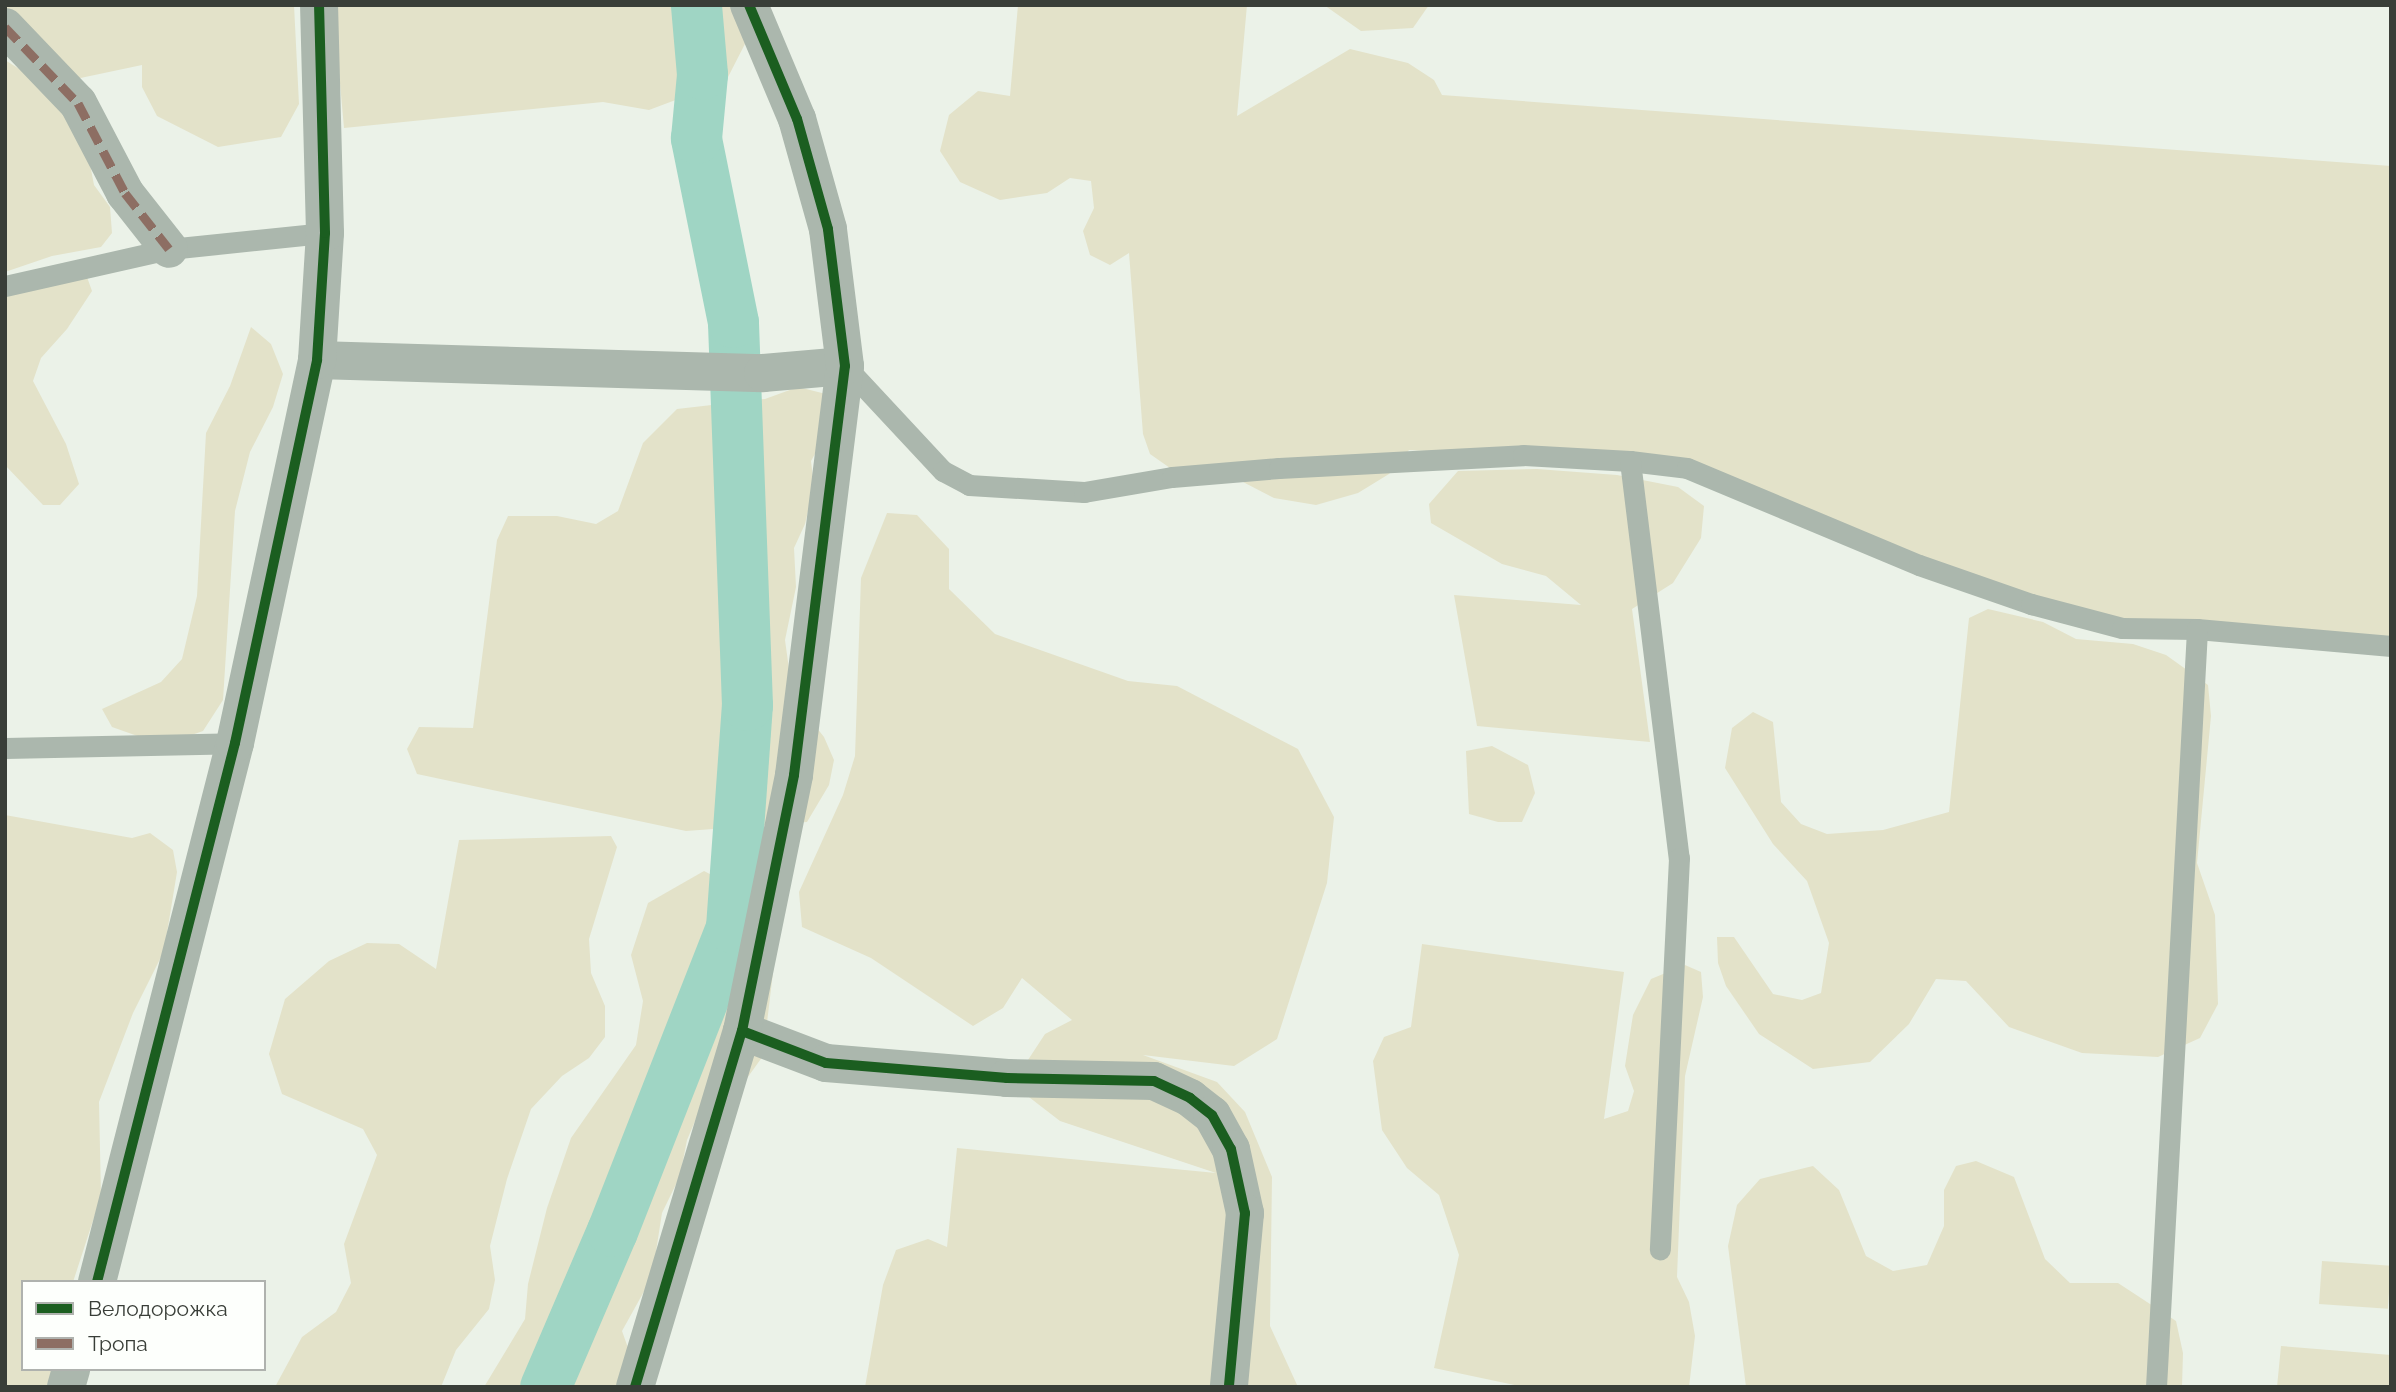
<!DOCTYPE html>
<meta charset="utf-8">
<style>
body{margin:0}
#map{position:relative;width:2396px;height:1392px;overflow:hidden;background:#ebf2e8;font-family:Raleway,sans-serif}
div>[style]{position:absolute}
.green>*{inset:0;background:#e3e2c9;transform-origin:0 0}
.canal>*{height:51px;margin:-25.5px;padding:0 25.5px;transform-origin:25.5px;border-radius:25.5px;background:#9fd5c4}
.service>*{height:21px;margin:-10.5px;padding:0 10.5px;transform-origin:10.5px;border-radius:10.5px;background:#abb7ad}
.minor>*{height:38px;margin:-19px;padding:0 19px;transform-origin:19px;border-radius:19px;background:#abb7ad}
.tertiary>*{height:38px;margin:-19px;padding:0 19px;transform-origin:19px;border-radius:19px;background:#abb7ad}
.quiet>*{height:9px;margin-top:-4.5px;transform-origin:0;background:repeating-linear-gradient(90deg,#8d6e63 0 18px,transparent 0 27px)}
.cycleway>*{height:10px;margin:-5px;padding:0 5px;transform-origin:5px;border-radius:5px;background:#1b5e20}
span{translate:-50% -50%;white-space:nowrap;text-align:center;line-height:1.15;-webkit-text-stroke:6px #fdfffc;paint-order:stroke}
.frame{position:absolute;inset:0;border:7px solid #393e38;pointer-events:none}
.legend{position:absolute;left:21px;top:1280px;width:245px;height:91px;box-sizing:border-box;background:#fdfffc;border:2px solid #afb2ae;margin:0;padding:9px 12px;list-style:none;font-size:21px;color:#393e38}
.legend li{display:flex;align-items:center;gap:14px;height:35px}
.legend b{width:35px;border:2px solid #afb2ae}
</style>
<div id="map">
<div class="green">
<i style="clip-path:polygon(5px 5px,294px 5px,299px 104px,281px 137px,218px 147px,157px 116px,142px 87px,142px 65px,71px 80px,5px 25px)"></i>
<i style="clip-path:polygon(333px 5px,751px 5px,748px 38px,726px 81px,649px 110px,603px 102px,344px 128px)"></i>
<i style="clip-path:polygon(1018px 5px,1247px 5px,1237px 116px,1350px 49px,1408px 63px,1434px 80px,1442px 95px,2391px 166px,2391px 652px,2054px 614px,1676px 465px,1409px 450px,1389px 474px,1358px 493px,1316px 505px,1274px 498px,1243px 482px,1170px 468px,1150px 454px,1143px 434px,1129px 253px,1110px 265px,1090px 255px,1083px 231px,1094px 208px,1091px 181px,1070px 178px,1047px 193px,1000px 200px,960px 182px,940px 151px,949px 115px,978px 91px,1010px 96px)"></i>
<i style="clip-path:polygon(1324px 5px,1429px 5px,1413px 28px,1361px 31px)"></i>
<i style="clip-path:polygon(5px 60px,61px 95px,89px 159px,94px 185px,110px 207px,112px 233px,101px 247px,52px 256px,5px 272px)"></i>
<i style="clip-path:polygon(87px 277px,92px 291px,67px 329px,41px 358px,33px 381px,66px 444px,79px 484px,60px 505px,43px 505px,5px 465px,5px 286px)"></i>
<i style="clip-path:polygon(251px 327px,271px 344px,283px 374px,273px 407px,250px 452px,235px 511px,223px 700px,203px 731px,163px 745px,112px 727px,102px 709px,161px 682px,182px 659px,197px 596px,206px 433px,230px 386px)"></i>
<i style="clip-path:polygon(798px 387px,830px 395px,820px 445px,811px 461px,814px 486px,805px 524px,794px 548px,796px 587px,785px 640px,793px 698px,824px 737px,834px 760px,829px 785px,807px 822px,686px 831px,417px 774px,407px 749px,419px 727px,473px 728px,497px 540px,508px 516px,557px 516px,596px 524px,618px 511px,643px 443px,677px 409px,765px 399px)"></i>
<i style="clip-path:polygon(1537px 469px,1617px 475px,1678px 487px,1704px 506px,1701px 538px,1673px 583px,1632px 609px,1650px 742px,1477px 726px,1454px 595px,1581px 605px,1546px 576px,1502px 564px,1431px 523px,1429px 504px,1458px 471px)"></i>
<i style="clip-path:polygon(887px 513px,917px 515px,949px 549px,949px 589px,995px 634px,1128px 681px,1177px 686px,1298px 749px,1334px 817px,1327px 883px,1277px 1039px,1234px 1066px,1143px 1055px,1217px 1082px,1245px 1112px,1272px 1177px,1270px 1326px,1298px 1387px,865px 1387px,883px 1285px,896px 1250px,928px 1239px,947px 1247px,957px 1148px,1216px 1173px,1060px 1121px,1025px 1094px,1026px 1063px,1045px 1034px,1072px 1020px,1022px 978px,1003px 1008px,973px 1026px,871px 958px,802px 927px,799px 892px,843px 795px,855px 756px,861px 578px)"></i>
<i style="clip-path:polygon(1988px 609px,2043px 622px,2076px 639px,2133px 644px,2166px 655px,2208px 685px,2211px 716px,2197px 863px,2215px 915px,2218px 1004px,2200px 1038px,2158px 1057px,2082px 1053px,2009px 1027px,1966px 981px,1936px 979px,1909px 1024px,1870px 1062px,1813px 1069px,1759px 1034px,1726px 986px,1718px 963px,1717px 937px,1734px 937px,1773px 994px,1802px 1000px,1821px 993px,1829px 943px,1807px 881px,1773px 844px,1725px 768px,1732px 728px,1753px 712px,1773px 722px,1781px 802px,1801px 824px,1827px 834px,1883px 830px,1949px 812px,1969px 618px)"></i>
<i style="clip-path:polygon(1492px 746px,1528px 765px,1535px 793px,1522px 822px,1498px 822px,1469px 814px,1466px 751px)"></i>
<i style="clip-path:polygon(5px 815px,132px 838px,150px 833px,173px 850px,177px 872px,164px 951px,133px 1013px,99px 1102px,101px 1196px,73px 1282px,23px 1282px,23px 1369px,58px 1369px,54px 1387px,5px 1387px)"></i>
<i style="clip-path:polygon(611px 836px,617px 847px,589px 939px,591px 973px,605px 1006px,605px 1037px,589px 1058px,562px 1076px,531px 1109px,507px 1179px,490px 1246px,495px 1280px,489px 1309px,456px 1350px,441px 1387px,275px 1387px,302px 1337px,336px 1312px,351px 1283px,344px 1244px,377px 1155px,363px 1129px,282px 1094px,269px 1054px,285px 999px,329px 961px,367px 943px,399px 944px,436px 969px,459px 840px)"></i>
<i style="clip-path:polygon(704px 871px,754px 897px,775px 956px,763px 1056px,745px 1081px,704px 1100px,687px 1140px,680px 1176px,662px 1213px,652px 1277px,622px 1331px,642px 1387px,484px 1387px,525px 1319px,528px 1284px,547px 1208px,571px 1138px,636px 1045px,643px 1001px,631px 955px,648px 903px)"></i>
<i style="clip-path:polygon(1422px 944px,1624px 972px,1604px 1119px,1628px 1111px,1634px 1091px,1625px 1066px,1633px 1015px,1651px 979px,1685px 965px,1701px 972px,1703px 997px,1685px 1076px,1677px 1277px,1689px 1302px,1695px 1336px,1689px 1387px,1524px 1387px,1434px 1368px,1459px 1255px,1439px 1195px,1407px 1168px,1382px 1130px,1373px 1061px,1384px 1037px,1411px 1027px)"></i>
<i style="clip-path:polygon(1976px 1161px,2014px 1177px,2045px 1259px,2070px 1283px,2118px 1283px,2176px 1321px,2183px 1353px,2182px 1387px,1746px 1387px,1728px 1246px,1737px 1205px,1760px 1179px,1813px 1166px,1839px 1190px,1866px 1256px,1893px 1271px,1927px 1265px,1944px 1226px,1944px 1190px,1956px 1166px)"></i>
<i style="left:2322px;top:1261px;width:69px;height:43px;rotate:4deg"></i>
<i style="clip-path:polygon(2281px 1346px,2391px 1355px,2391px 1387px,2277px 1387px)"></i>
</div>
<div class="canal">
<i style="left:545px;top:1387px;width:170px;rotate:-66.8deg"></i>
<i style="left:612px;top:1231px;width:326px;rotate:-68.6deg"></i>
<i style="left:731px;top:927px;width:223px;rotate:-85.9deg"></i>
<i style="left:747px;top:705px;width:383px;rotate:-92.1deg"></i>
<i style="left:733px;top:322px;width:188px;rotate:-101.4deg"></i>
<i style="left:696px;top:138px;width:64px;rotate:-84.6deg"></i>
<i style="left:702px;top:74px;width:69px;rotate:-95deg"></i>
</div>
<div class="service">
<i style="left:5px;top:286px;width:168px;rotate:-12.7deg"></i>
<i style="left:169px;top:249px;width:157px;rotate:-5.9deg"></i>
<i style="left:845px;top:366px;width:144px;rotate:47deg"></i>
<i style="left:943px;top:471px;width:30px;rotate:28deg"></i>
<i style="left:969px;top:485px;width:115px;rotate:3.5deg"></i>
<i style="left:1084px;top:492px;width:89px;rotate:-9.7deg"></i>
<i style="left:1172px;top:477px;width:107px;rotate:-4.8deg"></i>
<i style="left:1279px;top:468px;width:244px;rotate:-3deg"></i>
<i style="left:1523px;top:455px;width:107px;rotate:3.2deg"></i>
<i style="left:1630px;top:461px;width:57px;rotate:7deg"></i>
<i style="left:1687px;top:468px;width:251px;rotate:22.7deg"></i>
<i style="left:1919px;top:565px;width:119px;rotate:19.2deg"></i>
<i style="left:2031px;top:604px;width:94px;rotate:14.8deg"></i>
<i style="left:2122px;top:628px;width:75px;rotate:0.8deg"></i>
<i style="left:2197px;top:629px;width:195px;rotate:5deg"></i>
<i style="left:1630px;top:461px;width:400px;rotate:83deg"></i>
<i style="left:1679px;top:858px;width:392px;rotate:92.8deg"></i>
<i style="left:5px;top:748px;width:230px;rotate:-1.2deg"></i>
<i style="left:2156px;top:1387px;width:759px;rotate:-86.9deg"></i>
</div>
<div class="minor">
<i style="left:5px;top:27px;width:105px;rotate:46.2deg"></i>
<i style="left:78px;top:103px;width:102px;rotate:62.4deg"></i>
<i style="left:125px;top:193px;width:71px;rotate:51.8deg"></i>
<i style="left:317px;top:360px;width:446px;rotate:1.7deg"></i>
<i style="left:763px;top:373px;width:82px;rotate:-4.9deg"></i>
<i style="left:742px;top:1031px;width:90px;rotate:20.9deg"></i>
<i style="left:826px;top:1063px;width:182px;rotate:4.7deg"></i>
<i style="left:1007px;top:1078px;width:147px;rotate:1.2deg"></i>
<i style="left:1154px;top:1081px;width:40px;rotate:25deg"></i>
<i style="left:1190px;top:1098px;width:28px;rotate:38deg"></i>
<i style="left:1212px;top:1115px;width:39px;rotate:61deg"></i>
<i style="left:1231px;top:1149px;width:66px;rotate:77.7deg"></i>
<i style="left:1245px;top:1213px;width:175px;rotate:95.3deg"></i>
<i style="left:635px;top:1387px;width:372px;rotate:-73.3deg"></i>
<i style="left:742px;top:1031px;width:261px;rotate:-78.5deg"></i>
<i style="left:794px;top:775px;width:412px;rotate:-82.9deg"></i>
<i style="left:845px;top:366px;width:138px;rotate:-97.1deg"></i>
<i style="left:828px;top:229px;width:114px;rotate:-105.7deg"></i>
<i style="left:797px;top:119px;width:124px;rotate:-112.8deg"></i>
</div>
<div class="tertiary">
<i style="left:97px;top:1282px;width:556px;rotate:-75.64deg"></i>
<i style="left:235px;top:743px;width:392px;rotate:-77.9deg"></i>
<i style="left:317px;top:360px;width:127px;rotate:-86.4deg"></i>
<i style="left:325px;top:233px;width:228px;rotate:-91.5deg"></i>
<i style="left:66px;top:1387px;width:19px;rotate:-74deg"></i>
</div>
<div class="quiet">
<i style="left:5px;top:27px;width:105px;rotate:46.2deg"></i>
<i style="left:78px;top:103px;width:102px;rotate:62.4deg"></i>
<i style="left:125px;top:193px;width:71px;rotate:51.8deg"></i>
</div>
<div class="cycleway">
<i style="left:742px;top:1031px;width:90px;rotate:20.9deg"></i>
<i style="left:826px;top:1063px;width:182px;rotate:4.7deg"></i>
<i style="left:1007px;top:1078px;width:147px;rotate:1.2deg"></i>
<i style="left:1154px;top:1081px;width:40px;rotate:25deg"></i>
<i style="left:1190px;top:1098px;width:28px;rotate:38deg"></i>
<i style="left:1212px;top:1115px;width:39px;rotate:61deg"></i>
<i style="left:1231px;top:1149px;width:66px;rotate:77.7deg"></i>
<i style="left:1245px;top:1213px;width:175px;rotate:95.3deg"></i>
<i style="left:97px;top:1282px;width:556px;rotate:-75.64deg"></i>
<i style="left:235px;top:743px;width:392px;rotate:-77.9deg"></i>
<i style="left:317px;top:360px;width:127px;rotate:-86.4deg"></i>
<i style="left:325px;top:233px;width:228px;rotate:-91.5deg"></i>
<i style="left:635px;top:1387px;width:372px;rotate:-73.3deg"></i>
<i style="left:742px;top:1031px;width:261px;rotate:-78.5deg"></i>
<i style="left:794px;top:775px;width:412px;rotate:-82.9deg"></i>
<i style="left:845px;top:366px;width:138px;rotate:-97.1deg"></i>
<i style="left:828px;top:229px;width:114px;rotate:-105.7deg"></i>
<i style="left:797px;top:119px;width:124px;rotate:-112.8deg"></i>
</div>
<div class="frame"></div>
<ul class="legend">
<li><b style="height:9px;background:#1b5e20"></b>Велодорожка</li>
<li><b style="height:9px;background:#8d6e63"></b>Тропа</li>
</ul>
</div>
